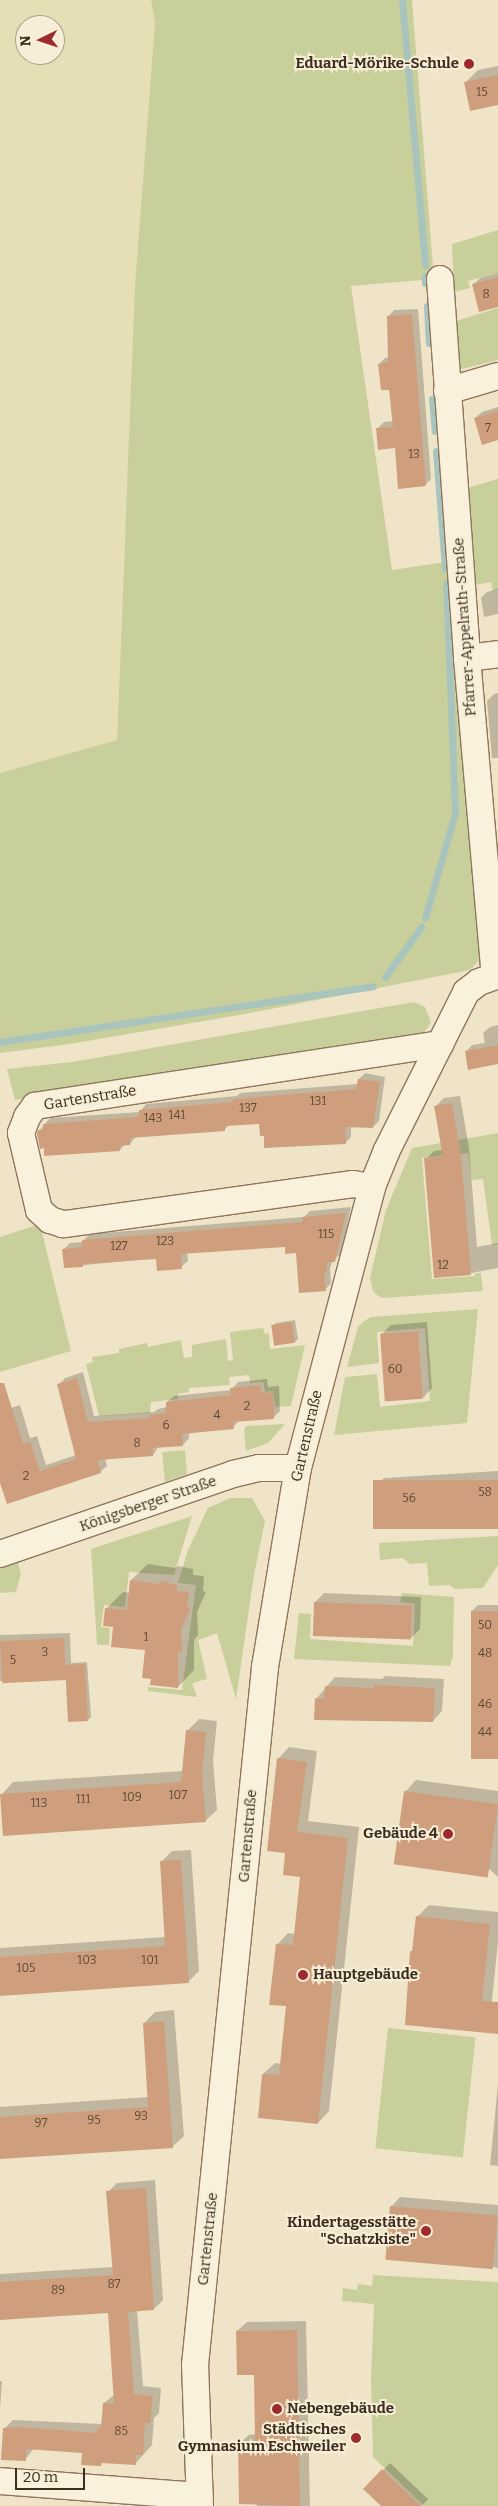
<!DOCTYPE html>
<meta charset="utf-8">
<style>
body{margin:0}
#map{position:relative;width:498px;height:2506px;overflow:hidden;background:#f0e4c8;font-family:Bitter,serif}
div>[style]{position:absolute}
.farmland>*{inset:0;background:#e6deb5}
.green>*{inset:0;background:#c9cf9b;transform-origin:0 0}
.shadow>*{inset:0;background:#0003}
.stream>*{height:7px;margin:-3.5px;padding:0 3.5px;transform-origin:3.5px;border-radius:3.5px;background:#a9c4bc}
.building>*{inset:0;background:#cf9f7d;transform-origin:0 0}
.roads{filter:drop-shadow(1px 0 #8d765c) drop-shadow(-1px 0 #8d765c) drop-shadow(0 1px #8d765c) drop-shadow(0 -1px #8d765c)}
.minor>*{height:26px;margin:-13px;padding:0 13px;transform-origin:13px;border-radius:13px;background:#faf1dc}
.dots>*{width:14px;height:14px;translate:-50% -50%;box-sizing:border-box;border:2px solid #f7eed8;border-radius:50%}
span{translate:-50% -50%;white-space:nowrap;text-align:center;line-height:1.15;-webkit-text-stroke:4px #f7eed8;paint-order:stroke}
.number-label{font-size:12px;color:#624a37}
.number-label span{-webkit-text-stroke-width:0}
.poi-label{font-size:15px;color:#3d2e20;font-weight:700}
.right{translate:-100% -50%;text-align:right}
.left{translate:0 -50%;text-align:left}
.street-label{font-size:15px;color:#3d2e20}
.north{position:absolute;left:15px;top:15px;width:50px;height:50px;box-sizing:border-box;background:#f7eed8;border:1px solid #ada18e;border-radius:50%;rotate:266deg;font-size:14px;font-weight:700;line-height:20px;text-align:center;color:#3d2e20}
.north::after{content:'';display:block;margin:auto;width:18px;height:22px;background:#9e2a2b;clip-path:polygon(50% 0,100% 100%,50% 72%,0 100%)}
.scale{position:absolute;left:15px;top:2468px;width:70px;height:22px;box-sizing:border-box;border:2px solid #3d2e20;border-top:0;padding-left:6px;font-size:15px;line-height:18px;white-space:nowrap;color:#3d2e20;-webkit-text-stroke:4px #f7eed8;paint-order:stroke}
</style>
<div id="map">
<div class="farmland">
<i style="clip-path:polygon(evenodd,0 0,151px 0,155px 23px,124px 547px,117px 740px,0 773px,0 0,25px 25px,55px 25px,55px 55px,25px 55px,25px 25px)"></i>
</div>
<div class="green">
<i style="clip-path:polygon(151px 0,412px 0,434px 279px,351px 286px,392px 570px,452px 561px,482px 957px,470px 970px,245px 1014px,70px 1044px,0 1053px,0 773px,117px 740px,135px 286px,155px 23px)"></i>
<i style="clip-path:polygon(498px 230px,498px 273px,468px 281px,470px 288px,454px 292px,452px 244px)"></i>
<i style="clip-path:polygon(498px 308px,498px 360px,462px 369px,457px 364px,453px 322px)"></i>
<i style="clip-path:polygon(498px 479px,498px 590px,493px 591px,491px 582px,475px 585px,467px 488px)"></i>
<i style="clip-path:polygon(414px 1002px,425px 1007px,431px 1022px,418px 1042px,330px 1054px,328px 1047px,15px 1100px,7px 1069px,72px 1062px)"></i>
<i style="clip-path:polygon(498px 1133px,498px 1244px,492px 1245px,483px 1179px,472px 1180px,468px 1153px,422px 1158px,432px 1279px,475px 1276px,475px 1273px,481px 1273px,483px 1291px,383px 1298px,377px 1295px,373px 1291px,370px 1278px,386px 1210px,412px 1148px)"></i>
<i style="clip-path:polygon(40px 1224px,71px 1351px,0 1372px,0 1237px)"></i>
<i style="clip-path:polygon(478px 1309px,467px 1423px,334px 1435px,345px 1377px,377px 1374px,380px 1407px,430px 1401px,425px 1328px,377px 1332px,379px 1363px,347px 1367px,358px 1327px,364px 1321px,371px 1317px)"></i>
<i style="clip-path:polygon(263px 1328px,265px 1334px,269px 1333px,270px 1349px,305px 1345px,291px 1406px,275px 1407px,273px 1391px,265px 1392px,263px 1382px,250px 1383px,249px 1375px,229px 1377px,230px 1385px,189px 1388px,189px 1392px,178px 1394px,178px 1399px,151px 1402px,150px 1413px,99px 1416px,86px 1364px,93px 1362px,92px 1357px,119px 1353px,119px 1349px,147px 1343px,148px 1347px,181px 1340px,184px 1358px,192px 1357px,192px 1345px,226px 1339px,228px 1361px,233px 1360px,230px 1332px)"></i>
<i style="clip-path:polygon(285px 1424px,268px 1443px,246px 1451px,244px 1430px,246px 1426px)"></i>
<i style="clip-path:polygon(185px 1450px,187px 1474px,165px 1482px,162px 1452px)"></i>
<i style="clip-path:polygon(230px 1498px,252px 1498px,265px 1521px,254px 1575px,236px 1699px,217px 1633px,198px 1640px,207px 1679px,192px 1683px,197px 1697px,148px 1691px,148px 1687px,182px 1690px,196px 1585px,178px 1583px,188px 1550px,208px 1508px)"></i>
<i style="clip-path:polygon(192px 1516px,174px 1575px,129px 1572px,125px 1607px,104px 1605px,101px 1627px,110px 1628px,109px 1645px,97px 1645px,91px 1549px)"></i>
<i style="clip-path:polygon(498px 1536px,498px 1565px,483px 1588px,455px 1589px,449px 1585px,429px 1586px,427px 1563px,410px 1564px,403px 1558px,380px 1560px,379px 1543px)"></i>
<i style="clip-path:polygon(17px 1560px,21px 1573px,16px 1592px,0 1593px,0 1566px)"></i>
<i style="clip-path:polygon(402px 1593px,454px 1597px,453px 1656px,450px 1666px,294px 1659px,299px 1613px,311px 1614px,310px 1639px,413px 1646px,415px 1604px,400px 1602px)"></i>
<i style="left:388px;top:2028px;width:88px;height:121px;rotate:6deg"></i>
<i style="clip-path:polygon(373px 2275px,498px 2282px,498px 2506px,424px 2506px,373px 2457px,371px 2379px,374px 2304px,342px 2301px,343px 2288px,357px 2290px,358px 2284px,372px 2286px)"></i>
</div>
<div class="shadow">
<i style="clip-path:polygon(498px 66px,498px 104px,466px 82px,478px 70px)"></i>
<i style="clip-path:polygon(498px 273px,498px 305px,473px 285px,480px 278px)"></i>
<i style="clip-path:polygon(418px 309px,431px 479px,425px 485px,396px 447px,377px 429px,384px 422px,393px 421px,391px 389px,379px 364px,385px 358px,389px 357px,388px 317px,394px 310px)"></i>
<i style="clip-path:polygon(498px 407px,498px 439px,475px 418px,482px 412px)"></i>
<i style="clip-path:polygon(498px 589px,498px 614px,484px 617px,481px 598px,487px 592px)"></i>
<i style="clip-path:polygon(498px 693px,498px 758px,492px 758px,487px 701px,494px 694px)"></i>
<i style="clip-path:polygon(498px 1025px,498px 1063px,466px 1052px,472px 1045px,485px 1043px,483px 1033px,490px 1027px)"></i>
<i style="clip-path:polygon(365px 1073px,385px 1077px,379px 1121px,373px 1127px,351px 1126px,351px 1137px,345px 1143px,265px 1135px,261px 1123px,230px 1124px,224px 1130px,136px 1136px,130px 1144px,125px 1144px,120px 1150px,45px 1147px,39px 1131px,50px 1118px,140px 1112px,146px 1104px,237px 1096px,240px 1093px,358px 1084px,359px 1079px)"></i>
<i style="clip-path:polygon(460px 1096px,469px 1148px,477px 1247px,498px 1243px,498px 1268px,466px 1274px,426px 1159px,434px 1151px,443px 1150px,436px 1106px,444px 1098px)"></i>
<i style="clip-path:polygon(351px 1207px,341px 1254px,333px 1260px,330px 1268px,331px 1283px,325px 1290px,297px 1252px,286px 1245px,187px 1252px,188px 1261px,181px 1267px,157px 1258px,65px 1267px,64px 1249px,70px 1243px,83px 1242px,89px 1234px,304px 1217px,310px 1211px)"></i>
<i style="clip-path:polygon(295px 1320px,298px 1339px,295px 1342px,273px 1326px,276px 1323px)"></i>
<i style="clip-path:polygon(427px 1322px,432px 1388px,423px 1398px,381px 1335px,391px 1325px)"></i>
<i style="clip-path:polygon(83px 1372px,94px 1416px,154px 1412px,158px 1409px,167px 1407px,167px 1402px,174px 1396px,231px 1390px,238px 1382px,267px 1379px,268px 1387px,279px 1386px,280px 1411px,273px 1418px,240px 1420px,233px 1427px,189px 1432px,189px 1438px,183px 1445px,159px 1446px,153px 1455px,105px 1458px,107px 1466px,100px 1472px,0 1479px,0 1384px,8px 1409px,20px 1405px,30px 1438px,37px 1436px,46px 1465px,76px 1455px,59px 1385px,65px 1378px)"></i>
<i style="clip-path:polygon(498px 1471px,498px 1527px,375px 1487px,384px 1478px)"></i>
<i style="clip-path:polygon(148px 1564px,175px 1568px,178px 1566px,193px 1569px,193px 1575px,204px 1576px,203px 1591px,206px 1592px,197px 1612px,198px 1635px,194px 1640px,194px 1670px,178px 1687px,152px 1678px,147px 1649px,114px 1626px,106px 1609px,123px 1592px,130px 1593px,131px 1580px)"></i>
<i style="clip-path:polygon(324px 1593px,421px 1597px,420px 1629px,410px 1639px,315px 1602px)"></i>
<i style="clip-path:polygon(478px 1605px,498px 1605px,497px 1758px,472px 1611px)"></i>
<i style="clip-path:polygon(70px 1633px,71px 1663px,87px 1662px,91px 1717px,88px 1720px,67px 1677px,0 1681px,0 1635px)"></i>
<i style="clip-path:polygon(385px 1676px,444px 1679px,442px 1711px,433px 1721px,316px 1699px,335px 1677px,382px 1679px)"></i>
<i style="clip-path:polygon(199px 1719px,217px 1721px,213px 1761px,217px 1810px,205px 1821px,2px 1794px,13px 1782px,183px 1771px,187px 1731px)"></i>
<i style="clip-path:polygon(289px 1747px,317px 1751px,308px 1821px,359px 1827px,329px 2111px,318px 2123px,263px 2074px,275px 2063px,282px 2064px,288px 2005px,277px 1945px,288px 1933px,295px 1934px,301px 1876px,287px 1852px,278px 1759px)"></i>
<i style="clip-path:polygon(416px 1780px,498px 1791px,498px 1877px,405px 1792px)"></i>
<i style="clip-path:polygon(191px 1850px,199px 1971px,188px 1982px,0 1994px,0 1948px,166px 1937px,161px 1862px,172px 1851px)"></i>
<i style="clip-path:polygon(429px 1905px,498px 1912px,498px 1942px,490px 2019px,414px 1949px,417px 1917px)"></i>
<i style="clip-path:polygon(174px 2010px,184px 2136px,172px 2147px,0 2158px,0 2107px,149px 2097px,144px 2023px,155px 2012px)"></i>
<i style="clip-path:polygon(498px 2084px,498px 2166px,490px 2165px)"></i>
<i style="clip-path:polygon(155px 2180px,163px 2300px,154px 2309px,137px 2310px,143px 2386px,161px 2388px,159px 2413px,154px 2418px,152px 2445px,135px 2464px,103px 2462px,100px 2465px,84px 2452px,34px 2448px,25px 2460px,4px 2429px,13px 2420px,103px 2424px,104px 2403px,114px 2395px,109px 2312px,0 2319px,0 2274px,113px 2267px,108px 2192px,117px 2183px)"></i>
<i style="clip-path:polygon(400px 2197px,498px 2205px,498px 2269px,391px 2207px)"></i>
<i style="clip-path:polygon(306px 2321px,310px 2506px,257px 2506px,239px 2444px,249px 2435px,256px 2434px,255px 2373px,237px 2331px,247px 2322px)"></i>
<i style="clip-path:polygon(0 2381px,2px 2381px,0 2410px)"></i>
<i style="clip-path:polygon(390px 2463px,428px 2499px,422px 2506px,382px 2506px,365px 2489px)"></i>
</div>
<div class="stream">
<i style="left:402px;top:0;width:266px;rotate:85deg"></i>
<i style="left:425px;top:276px;width:7px;rotate:90deg"></i>
<i style="left:427px;top:306px;width:37px;rotate:87deg"></i>
<i style="left:432px;top:399px;width:32px;rotate:85deg"></i>
<i style="left:436px;top:451px;width:118px;rotate:85.6deg"></i>
<i style="left:425px;top:918px;width:109px;rotate:-74.1deg"></i>
<i style="left:455px;top:813px;width:230px;rotate:-92.2deg"></i>
<i style="left:385px;top:977px;width:62px;rotate:-54.2deg"></i>
<i style="left:0;top:1042px;width:377px;rotate:-8.5deg"></i>
</div>
<div class="building">
<i style="clip-path:polygon(498px 75px,498px 105px,470px 111px,464px 82px)"></i>
<i style="clip-path:polygon(498px 277px,498px 307px,479px 312px,472px 284px)"></i>
<i style="clip-path:polygon(412px 314px,426px 486px,398px 489px,395px 448px,378px 450px,376px 428px,393px 427px,389px 390px,381px 390px,378px 364px,388px 362px,387px 316px)"></i>
<i style="clip-path:polygon(498px 411px,498px 440px,482px 445px,474px 418px)"></i>
<i style="clip-path:polygon(498px 1045px,498px 1064px,468px 1070px,465px 1051px)"></i>
<i style="clip-path:polygon(358px 1079px,380px 1082px,373px 1128px,345px 1127px,346px 1144px,264px 1148px,264px 1136px,260px 1136px,259px 1124px,225px 1126px,225px 1131px,130px 1138px,130px 1145px,120px 1146px,120px 1151px,44px 1156px,44px 1148px,40px 1149px,37px 1134px,38px 1130px,43px 1130px,43px 1124px,139px 1117px,139px 1110px,233px 1102px,233px 1099px,356px 1089px)"></i>
<i style="clip-path:polygon(452px 1103px,461px 1156px,471px 1275px,434px 1278px,424px 1158px,443px 1157px,434px 1106px)"></i>
<i style="clip-path:polygon(346px 1213px,335px 1262px,327px 1262px,327px 1272px,324px 1273px,326px 1291px,299px 1293px,296px 1253px,285px 1254px,285px 1247px,181px 1254px,182px 1269px,157px 1271px,156px 1259px,83px 1264px,83px 1267px,64px 1268px,62px 1249px,82px 1247px,82px 1240px,303px 1222px,302px 1217px)"></i>
<i style="left:292px;top:1322px;width:21px;height:21px;rotate:82deg"></i>
<i style="left:418px;top:1331px;width:68px;height:38px;rotate:86deg"></i>
<i style="clip-path:polygon(77px 1378px,88px 1422px,150px 1418px,150px 1415px,166px 1413px,166px 1402px,231px 1395px,230px 1388px,261px 1385px,261px 1393px,273px 1392px,274px 1419px,233px 1422px,234px 1429px,182px 1434px,183px 1446px,153px 1448px,153px 1456px,98px 1460px,101px 1473px,7px 1504px,0 1483px,0 1383px,4px 1383px,23px 1444px,30px 1442px,40px 1471px,76px 1459px,57px 1384px)"></i>
<i style="left:498px;top:1480px;width:49px;height:125px;rotate:90deg"></i>
<i style="clip-path:polygon(130px 1580px,160px 1584px,160px 1581px,177px 1585px,177px 1591px,189px 1592px,187px 1607px,191px 1608px,181px 1629px,182px 1653px,178px 1652px,178px 1688px,150px 1685px,151px 1679px,142px 1678px,145px 1650px,111px 1647px,113px 1627px,103px 1626px,105px 1608px,127px 1610px)"></i>
<i style="left:314px;top:1602px;width:98px;height:34px;rotate:2deg"></i>
<i style="left:471px;top:1611px;width:27px;height:148px"></i>
<i style="left:64px;top:1638px;width:42px;height:64px;rotate:87deg"></i>
<i style="left:85px;top:1664px;width:57px;height:20px;rotate:87deg"></i>
<i style="clip-path:polygon(374px 1685px,435px 1688px,433px 1722px,314px 1720px,315px 1698px,324px 1699px,325px 1686px,374px 1688px)"></i>
<i style="clip-path:polygon(186px 1730px,206px 1732px,202px 1774px,206px 1822px,3px 1836px,0 1794px,181px 1782px)"></i>
<i style="clip-path:polygon(277px 1758px,307px 1762px,297px 1832px,348px 1838px,318px 2124px,258px 2118px,262px 2074px,279px 2075px,286px 2006px,269px 2005px,276px 1944px,293px 1945px,300px 1877px,283px 1875px,285px 1853px,267px 1851px)"></i>
<i style="left:404px;top:1791px;width:95px;height:74px;rotate:8deg"></i>
<i style="clip-path:polygon(181px 1860px,189px 1983px,0 1996px,0 1957px,165px 1946px,160px 1861px)"></i>
<i style="clip-path:polygon(416px 1916px,490px 1924px,482px 2001px,498px 2002px,498px 2034px,405px 2025px,410px 1951px,412px 1951px)"></i>
<i style="clip-path:polygon(164px 2021px,173px 2148px,0 2159px,0 2117px,148px 2107px,143px 2023px)"></i>
<i style="clip-path:polygon(146px 2188px,154px 2310px,128px 2312px,134px 2394px,153px 2396px,150px 2423px,145px 2423px,143px 2455px,136px 2455px,136px 2465px,101px 2463px,101px 2466px,81px 2465px,82px 2453px,26px 2449px,26px 2461px,1px 2460px,3px 2428px,21px 2427px,97px 2433px,97px 2428px,101px 2428px,103px 2403px,114px 2404px,108px 2313px,0 2320px,0 2282px,113px 2275px,106px 2191px)"></i>
<i style="left:390px;top:2206px;width:108px;height:54px;rotate:5deg"></i>
<i style="clip-path:polygon(297px 2330px,300px 2506px,239px 2504px,238px 2444px,255px 2443px,254px 2375px,237px 2375px,236px 2331px)"></i>
<i style="clip-path:polygon(382px 2469px,421px 2506px,381px 2506px,363px 2489px)"></i>
</div>
<div class="roads">
<div class="minor">
<i style="left:440px;top:279px;width:380px;rotate:85.9deg"></i>
<i style="left:467px;top:658px;width:319px;rotate:85deg"></i>
<i style="left:447px;top:391px;width:53px;rotate:-16.4deg"></i>
<i style="left:467px;top:658px;width:31px;rotate:-7deg"></i>
<i style="left:372px;top:1187px;width:19px;rotate:-171deg"></i>
<i style="left:353px;top:1184px;width:293px;rotate:172.1deg"></i>
<i style="left:63px;top:1224px;width:14px;rotate:-163deg"></i>
<i style="left:50px;top:1220px;width:15px;rotate:-138deg"></i>
<i style="left:39px;top:1210px;width:79px;rotate:-103.2deg"></i>
<i style="left:21px;top:1133px;width:17px;rotate:-69deg"></i>
<i style="left:27px;top:1117px;width:14px;rotate:-54deg"></i>
<i style="left:35px;top:1106px;width:410px;rotate:-8.7deg"></i>
<i style="left:0;top:1554px;width:246px;rotate:-18.9deg"></i>
<i style="left:233px;top:1474px;width:27px;rotate:-13deg"></i>
<i style="left:259px;top:1468px;width:39px"></i>
<i style="left:0;top:2481px;width:200px;rotate:4.3deg"></i>
<i style="left:200px;top:2506px;width:141px;rotate:-92deg"></i>
<i style="left:195px;top:2365px;width:702px;rotate:-84.27deg"></i>
<i style="left:265px;top:1667px;width:202px;rotate:-80.6deg"></i>
<i style="left:298px;top:1468px;width:291px;rotate:-75.2deg"></i>
<i style="left:372px;top:1187px;width:38px;rotate:-68deg"></i>
<i style="left:386px;top:1152px;width:179px;rotate:-63.4deg"></i>
<i style="left:466px;top:992px;width:16px;rotate:-38deg"></i>
<i style="left:479px;top:982px;width:20px;rotate:-20deg"></i>
</div>
</div>
<div class="dots">
<i style="left:469px;top:64px;background:#9e2a2b"></i>
<i style="left:448px;top:1834px;background:#9e2a2b"></i>
<i style="left:303px;top:1975px;background:#9e2a2b"></i>
<i style="left:426px;top:2231px;background:#9e2a2b"></i>
<i style="left:277px;top:2409px;background:#9e2a2b"></i>
<i style="left:356px;top:2438px;background:#9e2a2b"></i>
</div>
<div class="number-label">
<span style="left:482px;top:93px">15</span>
<span style="left:486px;top:295px">8</span>
<span style="left:488px;top:429px">7</span>
<span style="left:414px;top:455px">13</span>
<span style="left:318px;top:1102px">131</span>
<span style="left:248px;top:1109px">137</span>
<span style="left:177px;top:1116px">141</span>
<span style="left:153px;top:1119px">143</span>
<span style="left:326px;top:1235px">115</span>
<span style="left:165px;top:1242px">123</span>
<span style="left:119px;top:1247px">127</span>
<span style="left:443px;top:1266px">12</span>
<span style="left:395px;top:1370px">60</span>
<span style="left:247px;top:1407px">2</span>
<span style="left:217px;top:1416px">4</span>
<span style="left:166px;top:1426px">6</span>
<span style="left:137px;top:1444px">8</span>
<span style="left:26px;top:1477px">2</span>
<span style="left:485px;top:1493px">58</span>
<span style="left:409px;top:1499px">56</span>
<span style="left:485px;top:1626px">50</span>
<span style="left:146px;top:1638px">1</span>
<span style="left:45px;top:1653px">3</span>
<span style="left:485px;top:1654px">48</span>
<span style="left:13px;top:1661px">5</span>
<span style="left:485px;top:1705px">46</span>
<span style="left:485px;top:1733px">44</span>
<span style="left:178px;top:1796px">107</span>
<span style="left:132px;top:1798px">109</span>
<span style="left:83px;top:1800px">111</span>
<span style="left:39px;top:1804px">113</span>
<span style="left:87px;top:1961px">103</span>
<span style="left:150px;top:1961px">101</span>
<span style="left:26px;top:1969px">105</span>
<span style="left:141px;top:2117px">93</span>
<span style="left:94px;top:2121px">95</span>
<span style="left:41px;top:2124px">97</span>
<span style="left:114px;top:2285px">87</span>
<span style="left:58px;top:2291px">89</span>
<span style="left:121px;top:2432px">85</span>
</div>
<div class="poi-label">
<span class="right" style="left:459px;top:64px">Eduard-Mörike-Schule</span>
<span class="right" style="left:438px;top:1834px">Gebäude 4</span>
<span class="left" style="left:313px;top:1975px">Hauptgebäude</span>
<span class="right" style="left:416px;top:2231px">Kindertagesstätte<br>"Schatzkiste"</span>
<span class="left" style="left:287px;top:2409px">Nebengebäude</span>
<span class="right" style="left:346px;top:2438px">Städtisches<br>Gymnasium Eschweiler</span>
</div>
<div class="street-label">
<span style="left:465px;top:627px;rotate:-94deg">Pfarrer-Appelrath-Straße</span>
<span style="left:90px;top:1098px;rotate:-9deg">Gartenstraße</span>
<span style="left:307px;top:1436px;rotate:-77deg">Gartenstraße</span>
<span style="left:148px;top:1504px;rotate:-19deg">Königsberger Straße</span>
<span style="left:248px;top:1836px;rotate:-85deg">Gartenstraße</span>
<span style="left:208px;top:2239px;rotate:-84deg">Gartenstraße</span>
</div>
<div class="north">N</div>
<div class="scale">20 m</div>
</div>
